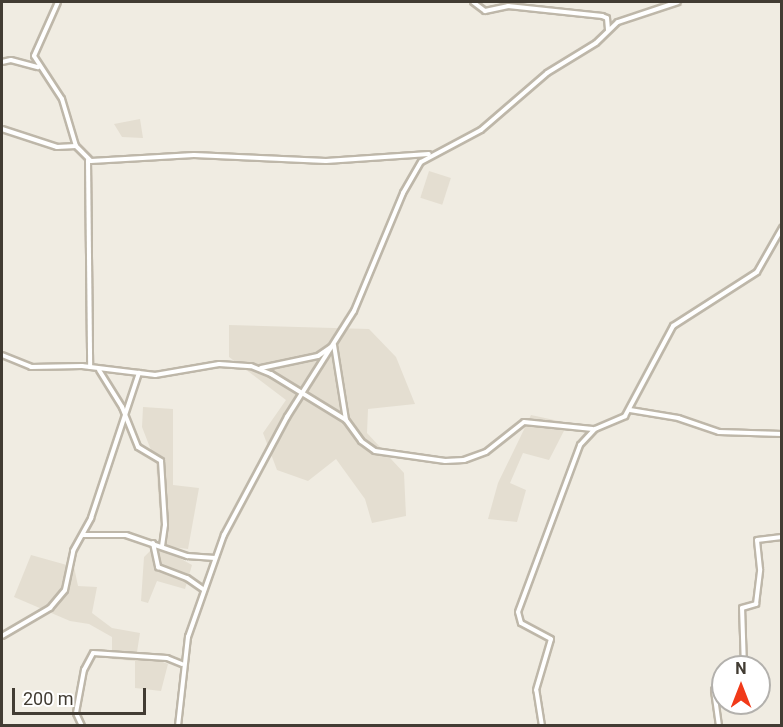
<!DOCTYPE html>
<style>
body{margin:0}
#map{position:relative;width:783px;height:727px;overflow:hidden;background:#f0ece2;font-family:Roboto,sans-serif}
div>[style]{position:absolute}
.residential>*{inset:0;background:#e4ded1;transform-origin:0 0}
.roads{filter:drop-shadow(2px 0 #beb7a9) drop-shadow(-2px 0 #beb7a9) drop-shadow(0 2px #beb7a9) drop-shadow(0 -2px #beb7a9)}
.minor>*{height:4px;margin:-2px;padding:0 2px;transform-origin:2px;border-radius:2px;background:#fff}
span{translate:-50% -50%;white-space:nowrap;text-align:center;line-height:1.15;-webkit-text-stroke:5px #fff;paint-order:stroke}
.frame{position:absolute;inset:0;border:3px solid #423c33;pointer-events:none}
.north{position:absolute;left:711px;top:655px;width:60px;height:60px;box-sizing:border-box;background:#fff;border:2px solid #b3b1ad;border-radius:50%;rotate:0deg;font-size:16px;font-weight:700;line-height:24px;text-align:center;color:#423c33}
.north::after{content:'';display:block;margin:auto;width:21px;height:27px;background:#f13a19;clip-path:polygon(50% 0,100% 100%,50% 72%,0 100%)}
.scale{position:absolute;left:12px;top:688px;width:134px;height:27px;box-sizing:border-box;border:3px solid #423c33;border-top:0;padding-left:8px;font-size:18px;line-height:21px;white-space:nowrap;color:#423c33;-webkit-text-stroke:4px #fff;paint-order:stroke}
</style>
<div id="map">
<div class="residential">
<i style="clip-path:polygon(140px 119px,143px 138px,122px 137px,114px 124px)"></i>
<i style="left:429px;top:171px;width:23px;height:28px;rotate:18deg"></i>
<i style="clip-path:polygon(229px 325px,369px 329px,396px 357px,415px 404px,368px 409px,367px 433px,404px 473px,406px 516px,372px 523px,365px 499px,336px 459px,308px 481px,277px 470px,263px 433px,286px 400px,229px 357px)"></i>
<i style="clip-path:polygon(143px 407px,173px 409px,173px 485px,199px 488px,188px 549px,162px 546px,156px 463px,142px 427px)"></i>
<i style="clip-path:polygon(531px 415px,568px 423px,549px 460px,523px 453px,510px 483px,526px 490px,517px 522px,488px 519px,498px 483px)"></i>
<i style="clip-path:polygon(156px 545px,192px 565px,185px 589px,157px 581px,148px 603px,141px 601px,144px 557px)"></i>
<i style="clip-path:polygon(31px 555px,74px 567px,78px 586px,97px 587px,92px 613px,112px 628px,140px 633px,137px 652px,168px 664px,161px 691px,135px 688px,135px 661px,112px 659px,112px 637px,89px 624px,70px 621px,14px 597px)"></i>
</div>
<div class="roads">
<div class="minor">
<i style="left:58px;top:2px;width:59px;rotate:114deg"></i>
<i style="left:34px;top:56px;width:51px;rotate:56.9deg"></i>
<i style="left:62px;top:99px;width:49px;rotate:73.4deg"></i>
<i style="left:473px;top:2px;width:15px;rotate:37deg"></i>
<i style="left:485px;top:11px;width:24px;rotate:-12deg"></i>
<i style="left:508px;top:6px;width:95px;rotate:6.1deg"></i>
<i style="left:602px;top:16px;width:5px;rotate:22deg"></i>
<i style="left:607px;top:18px;width:12px;rotate:85deg"></i>
<i style="left:2px;top:62px;width:9px;rotate:-13deg"></i>
<i style="left:11px;top:60px;width:28px;rotate:15deg"></i>
<i style="left:2px;top:129px;width:58px;rotate:18.1deg"></i>
<i style="left:57px;top:147px;width:19px;rotate:-3deg"></i>
<i style="left:76px;top:146px;width:21px;rotate:45deg"></i>
<i style="left:91px;top:161px;width:103px;rotate:-3.3deg"></i>
<i style="left:194px;top:155px;width:132px;rotate:2.6deg"></i>
<i style="left:326px;top:161px;width:103px;rotate:-3.9deg"></i>
<i style="left:88px;top:160px;width:207px;rotate:89.4deg"></i>
<i style="left:334px;top:345px;width:76px;rotate:80.9deg"></i>
<i style="left:346px;top:420px;width:26px;rotate:54deg"></i>
<i style="left:361px;top:441px;width:17px;rotate:36deg"></i>
<i style="left:375px;top:451px;width:71px;rotate:8.1deg"></i>
<i style="left:445px;top:461px;width:19px;rotate:-3deg"></i>
<i style="left:464px;top:460px;width:23px;rotate:-20deg"></i>
<i style="left:486px;top:452px;width:48px;rotate:-38.3deg"></i>
<i style="left:524px;top:422px;width:69px;rotate:5.8deg"></i>
<i style="left:2px;top:355px;width:31px;rotate:22deg"></i>
<i style="left:31px;top:367px;width:51px;rotate:-1.1deg"></i>
<i style="left:82px;top:366px;width:74px;rotate:7deg"></i>
<i style="left:155px;top:375px;width:65px;rotate:-9.8deg"></i>
<i style="left:219px;top:364px;width:32px;rotate:4deg"></i>
<i style="left:251px;top:366px;width:22px;rotate:22deg"></i>
<i style="left:271px;top:374px;width:88px;rotate:31.5deg"></i>
<i style="left:261px;top:368px;width:58px;rotate:-11.9deg"></i>
<i style="left:318px;top:356px;width:16px;rotate:-35deg"></i>
<i style="left:99px;top:370px;width:44px;rotate:58.1deg"></i>
<i style="left:122px;top:407px;width:43px;rotate:68.2deg"></i>
<i style="left:138px;top:447px;width:27px;rotate:31deg"></i>
<i style="left:161px;top:461px;width:64px;rotate:86.4deg"></i>
<i style="left:165px;top:525px;width:21px;rotate:98deg"></i>
<i style="left:630px;top:410px;width:49px;rotate:9.5deg"></i>
<i style="left:678px;top:418px;width:43px;rotate:18.9deg"></i>
<i style="left:719px;top:432px;width:63px;rotate:1.8deg"></i>
<i style="left:83px;top:535px;width:43px"></i>
<i style="left:126px;top:535px;width:65px;rotate:19deg"></i>
<i style="left:187px;top:556px;width:28px;rotate:4deg"></i>
<i style="left:153px;top:543px;width:25px;rotate:78deg"></i>
<i style="left:158px;top:567px;width:31px;rotate:21deg"></i>
<i style="left:187px;top:578px;width:19px;rotate:35deg"></i>
<i style="left:2px;top:636px;width:56px;rotate:-30.3deg"></i>
<i style="left:50px;top:608px;width:23px;rotate:-50deg"></i>
<i style="left:65px;top:590px;width:40px;rotate:-78deg"></i>
<i style="left:73px;top:551px;width:38px;rotate:-61deg"></i>
<i style="left:91px;top:518px;width:153px;rotate:-71.7deg"></i>
<i style="left:744px;top:667px;width:59px;rotate:-91.9deg"></i>
<i style="left:742px;top:608px;width:15px;rotate:-16deg"></i>
<i style="left:756px;top:604px;width:35px;rotate:-83deg"></i>
<i style="left:760px;top:569px;width:29px;rotate:-96deg"></i>
<i style="left:757px;top:540px;width:25px;rotate:-7deg"></i>
<i style="left:82px;top:726px;width:14px;rotate:-115deg"></i>
<i style="left:76px;top:713px;width:44px;rotate:-79.5deg"></i>
<i style="left:84px;top:670px;width:19px;rotate:-62deg"></i>
<i style="left:93px;top:653px;width:74px;rotate:3.9deg"></i>
<i style="left:167px;top:658px;width:16px;rotate:22deg"></i>
<i style="left:178px;top:726px;width:90px;rotate:-83.6deg"></i>
<i style="left:188px;top:637px;width:108px;rotate:-70.6deg"></i>
<i style="left:224px;top:535px;width:134px;rotate:-61.9deg"></i>
<i style="left:287px;top:417px;width:125px;rotate:-57.7deg"></i>
<i style="left:354px;top:311px;width:128px;rotate:-67.4deg"></i>
<i style="left:403px;top:193px;width:36px;rotate:-60deg"></i>
<i style="left:421px;top:162px;width:68px;rotate:-28.1deg"></i>
<i style="left:481px;top:130px;width:87px;rotate:-40.8deg"></i>
<i style="left:547px;top:73px;width:57px;rotate:-31.5deg"></i>
<i style="left:596px;top:43px;width:30px;rotate:-44deg"></i>
<i style="left:618px;top:22px;width:63px;rotate:-18.4deg"></i>
<i style="left:542px;top:726px;width:36px;rotate:-99deg"></i>
<i style="left:536px;top:690px;width:53px;rotate:-73.6deg"></i>
<i style="left:551px;top:639px;width:34px;rotate:-152deg"></i>
<i style="left:521px;top:623px;width:11px;rotate:-105deg"></i>
<i style="left:518px;top:612px;width:178px;rotate:-69.6deg"></i>
<i style="left:580px;top:445px;width:22px;rotate:-47deg"></i>
<i style="left:595px;top:429px;width:33px;rotate:-23deg"></i>
<i style="left:625px;top:416px;width:102px;rotate:-61.9deg"></i>
<i style="left:673px;top:326px;width:100px;rotate:-32.7deg"></i>
<i style="left:757px;top:272px;width:51px;rotate:-60.4deg"></i>
<i style="left:719px;top:726px;width:36px;rotate:-98deg"></i>
<i style="left:714px;top:690px;width:13px;rotate:-45deg"></i>
</div>
</div>
<div class="frame"></div>
<div class="north">N</div>
<div class="scale">200 m</div>
</div>
